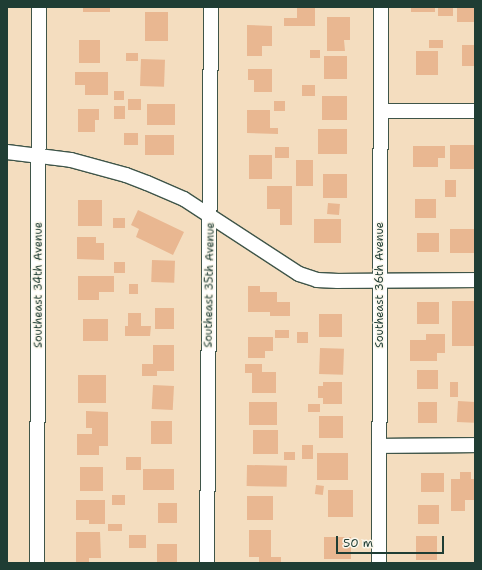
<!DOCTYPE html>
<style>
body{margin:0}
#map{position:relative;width:482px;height:570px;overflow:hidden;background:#f4ddbf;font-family:"Shantell Sans",sans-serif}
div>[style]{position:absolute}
.building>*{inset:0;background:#e9b791;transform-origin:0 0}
.roads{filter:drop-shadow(1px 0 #3f5549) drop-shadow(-1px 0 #3f5549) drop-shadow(0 1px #3f5549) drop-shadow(0 -1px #3f5549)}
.minor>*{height:14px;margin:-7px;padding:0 7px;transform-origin:7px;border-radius:7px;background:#fff}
span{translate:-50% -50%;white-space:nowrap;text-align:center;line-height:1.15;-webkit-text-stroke:3px #fbf7ec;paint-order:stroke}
.street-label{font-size:11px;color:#1f3d34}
.frame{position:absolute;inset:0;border:8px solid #1f3d34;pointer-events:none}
.scale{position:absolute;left:336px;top:536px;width:108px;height:18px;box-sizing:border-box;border:2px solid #1f3d34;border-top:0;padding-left:5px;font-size:12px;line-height:14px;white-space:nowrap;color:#1f3d34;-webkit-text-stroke:3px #fbf7ec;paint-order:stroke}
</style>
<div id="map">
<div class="building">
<i style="left:83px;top:7px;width:27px;height:5px"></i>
<i style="clip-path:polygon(297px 7px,315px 7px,315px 26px,284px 26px,284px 18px,297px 18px)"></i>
<i style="left:411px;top:7px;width:24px;height:5px"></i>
<i style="left:438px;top:7px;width:15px;height:9px"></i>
<i style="left:457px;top:7px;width:18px;height:15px"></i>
<i style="left:145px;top:12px;width:23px;height:29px"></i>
<i style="clip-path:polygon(327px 17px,350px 17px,350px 40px,344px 40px,345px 51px,327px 51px)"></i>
<i style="clip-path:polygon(247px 25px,272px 26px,272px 46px,262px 46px,262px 56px,247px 56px)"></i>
<i style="left:79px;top:40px;width:21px;height:23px"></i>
<i style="left:429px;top:40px;width:14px;height:8px"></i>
<i style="left:462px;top:45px;width:13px;height:21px"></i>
<i style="left:310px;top:50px;width:10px;height:8px"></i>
<i style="left:416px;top:51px;width:22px;height:24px"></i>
<i style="left:126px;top:53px;width:12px;height:8px"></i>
<i style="left:324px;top:56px;width:23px;height:23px"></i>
<i style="left:141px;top:59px;width:24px;height:27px;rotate:2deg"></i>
<i style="clip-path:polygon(248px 69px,272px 69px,272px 92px,254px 92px,254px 80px,248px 80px)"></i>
<i style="clip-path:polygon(75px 72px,108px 72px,108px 95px,85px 95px,85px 85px,75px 85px)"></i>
<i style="left:302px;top:85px;width:13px;height:11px"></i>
<i style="left:114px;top:91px;width:10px;height:9px"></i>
<i style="left:322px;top:96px;width:25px;height:24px"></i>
<i style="left:128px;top:99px;width:13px;height:11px"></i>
<i style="left:274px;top:101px;width:11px;height:10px"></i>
<i style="left:147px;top:104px;width:28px;height:21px"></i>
<i style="left:114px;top:106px;width:11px;height:13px"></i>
<i style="clip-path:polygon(78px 109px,99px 109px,99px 120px,95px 120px,95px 132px,78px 132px)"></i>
<i style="clip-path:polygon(247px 110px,270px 110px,270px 128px,278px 128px,278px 134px,247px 133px)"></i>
<i style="left:318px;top:129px;width:29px;height:25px"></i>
<i style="left:124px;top:133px;width:14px;height:12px"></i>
<i style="left:145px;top:135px;width:29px;height:20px"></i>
<i style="left:450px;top:145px;width:25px;height:24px"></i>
<i style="clip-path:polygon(413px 146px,445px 146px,445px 158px,438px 158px,438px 167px,413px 167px)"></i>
<i style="left:275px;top:147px;width:14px;height:11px"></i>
<i style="left:249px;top:155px;width:23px;height:24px"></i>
<i style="left:296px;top:160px;width:17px;height:26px"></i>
<i style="left:323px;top:174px;width:24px;height:24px"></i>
<i style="left:445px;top:180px;width:11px;height:17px"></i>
<i style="clip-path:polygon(267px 186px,292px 186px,292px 225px,280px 225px,280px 209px,267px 209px)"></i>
<i style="left:415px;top:199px;width:21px;height:19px"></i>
<i style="left:78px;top:200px;width:24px;height:26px"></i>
<i style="left:328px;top:203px;width:12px;height:11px;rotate:5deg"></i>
<i style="clip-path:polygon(138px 210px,184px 232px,173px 255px,136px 237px,139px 229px,131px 225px)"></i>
<i style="left:113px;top:218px;width:12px;height:10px"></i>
<i style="left:314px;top:219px;width:27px;height:24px"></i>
<i style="left:450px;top:229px;width:25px;height:24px"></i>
<i style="left:417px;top:233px;width:22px;height:19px"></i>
<i style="clip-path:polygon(77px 237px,96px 237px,96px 243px,104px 243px,104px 260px,77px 259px)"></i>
<i style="left:152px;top:260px;width:23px;height:22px;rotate:2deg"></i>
<i style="left:114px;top:262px;width:11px;height:11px"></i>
<i style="clip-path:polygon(78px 276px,114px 276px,114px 292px,99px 292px,99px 300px,78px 300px)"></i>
<i style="left:129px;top:284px;width:9px;height:10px"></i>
<i style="clip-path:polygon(248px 286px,260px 286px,260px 292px,277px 292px,277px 302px,290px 302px,290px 316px,270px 316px,270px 312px,248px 312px)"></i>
<i style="left:452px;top:301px;width:23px;height:45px"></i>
<i style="left:417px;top:302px;width:22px;height:22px"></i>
<i style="left:155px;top:308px;width:19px;height:21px"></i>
<i style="clip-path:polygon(128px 313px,141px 313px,141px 326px,151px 326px,150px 336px,125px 336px,125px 326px,128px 326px)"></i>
<i style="left:319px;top:314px;width:23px;height:23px"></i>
<i style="left:83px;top:319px;width:25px;height:22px"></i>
<i style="left:275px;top:330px;width:14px;height:8px"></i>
<i style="left:297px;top:332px;width:11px;height:11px"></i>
<i style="clip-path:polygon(426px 334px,445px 334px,445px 353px,437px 353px,437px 361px,410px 361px,410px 340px,426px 340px)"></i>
<i style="clip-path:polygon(248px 337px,273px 337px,273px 351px,265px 351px,265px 358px,248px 358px)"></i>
<i style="clip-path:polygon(153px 345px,174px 345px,174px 371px,157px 371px,157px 376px,142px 376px,142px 364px,153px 364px)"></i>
<i style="left:320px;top:348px;width:24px;height:26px;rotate:2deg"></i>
<i style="clip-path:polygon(245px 364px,262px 364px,262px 372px,276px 372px,276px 393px,252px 393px,252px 373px,245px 373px)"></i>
<i style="left:417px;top:370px;width:21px;height:19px"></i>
<i style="left:78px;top:375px;width:28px;height:28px"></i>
<i style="clip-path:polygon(323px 382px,342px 382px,342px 404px,323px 404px,323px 398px,318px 398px,318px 386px,323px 386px)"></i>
<i style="left:450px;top:382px;width:8px;height:15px"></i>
<i style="left:153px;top:385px;width:21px;height:24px;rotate:3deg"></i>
<i style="left:458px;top:401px;width:17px;height:21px;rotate:3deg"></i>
<i style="left:249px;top:402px;width:28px;height:23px"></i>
<i style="left:418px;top:402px;width:19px;height:21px"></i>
<i style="left:308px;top:404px;width:12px;height:8px"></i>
<i style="clip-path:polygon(86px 411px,108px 412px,108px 446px,99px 446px,99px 455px,77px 455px,77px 434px,92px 434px,92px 428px,86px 428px)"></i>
<i style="left:319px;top:416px;width:24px;height:22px"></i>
<i style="left:151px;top:421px;width:21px;height:23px"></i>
<i style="left:253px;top:430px;width:25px;height:24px"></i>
<i style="left:302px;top:445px;width:11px;height:14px"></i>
<i style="left:284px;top:452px;width:11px;height:8px"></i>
<i style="left:317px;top:453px;width:31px;height:27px"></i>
<i style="left:126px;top:457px;width:15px;height:13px"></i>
<i style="left:247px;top:465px;width:40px;height:21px;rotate:1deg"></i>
<i style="left:80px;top:467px;width:23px;height:24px"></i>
<i style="left:143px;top:469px;width:31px;height:21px"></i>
<i style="clip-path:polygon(460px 472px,471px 472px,471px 479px,475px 479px,475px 500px,465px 500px,465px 511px,451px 511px,451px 479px,460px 479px)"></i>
<i style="left:421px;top:473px;width:23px;height:19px"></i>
<i style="left:316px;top:485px;width:8px;height:9px;rotate:7deg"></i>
<i style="left:328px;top:490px;width:25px;height:27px"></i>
<i style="left:112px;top:495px;width:13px;height:10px"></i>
<i style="left:247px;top:496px;width:26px;height:24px"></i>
<i style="clip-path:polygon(76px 500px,105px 500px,105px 524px,89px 524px,89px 520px,76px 520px)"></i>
<i style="left:158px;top:503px;width:19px;height:20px"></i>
<i style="left:418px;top:505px;width:21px;height:19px"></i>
<i style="left:108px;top:524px;width:14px;height:7px"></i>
<i style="clip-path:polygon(249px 530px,271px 530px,271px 557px,281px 557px,281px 563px,259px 563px,259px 557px,249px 557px)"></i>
<i style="clip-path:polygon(76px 532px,100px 532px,101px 558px,89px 558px,89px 563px,76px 563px)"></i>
<i style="left:129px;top:535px;width:17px;height:13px"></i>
<i style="left:416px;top:536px;width:21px;height:24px"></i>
<i style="left:324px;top:537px;width:27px;height:22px"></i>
<i style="left:157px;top:544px;width:20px;height:19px"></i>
</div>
<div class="roads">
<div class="minor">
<i style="left:381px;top:111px;width:94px"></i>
<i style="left:7px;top:152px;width:64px;rotate:7.1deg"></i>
<i style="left:71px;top:160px;width:57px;rotate:15.3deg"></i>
<i style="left:126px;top:175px;width:22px;rotate:21deg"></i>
<i style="left:147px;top:183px;width:40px;rotate:23.4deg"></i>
<i style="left:184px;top:199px;width:137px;rotate:33.1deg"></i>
<i style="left:299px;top:274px;width:19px;rotate:18deg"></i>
<i style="left:317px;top:280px;width:21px;rotate:3deg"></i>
<i style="left:338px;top:281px;width:137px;rotate:-0.4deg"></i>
<i style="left:379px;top:446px;width:96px;rotate:-0.6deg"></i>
<i style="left:37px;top:563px;width:556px;rotate:-89.79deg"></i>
<i style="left:207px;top:563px;width:556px;rotate:-89.59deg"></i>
<i style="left:379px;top:563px;width:556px;rotate:-89.79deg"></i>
</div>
</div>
<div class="street-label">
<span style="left:39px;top:285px;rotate:-90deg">Southeast 34th Avenue</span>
<span style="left:210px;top:285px;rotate:-89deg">Southeast 35th Avenue</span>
<span style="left:380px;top:285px;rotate:-90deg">Southeast 36th Avenue</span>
</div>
<div class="frame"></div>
<div class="scale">50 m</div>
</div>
